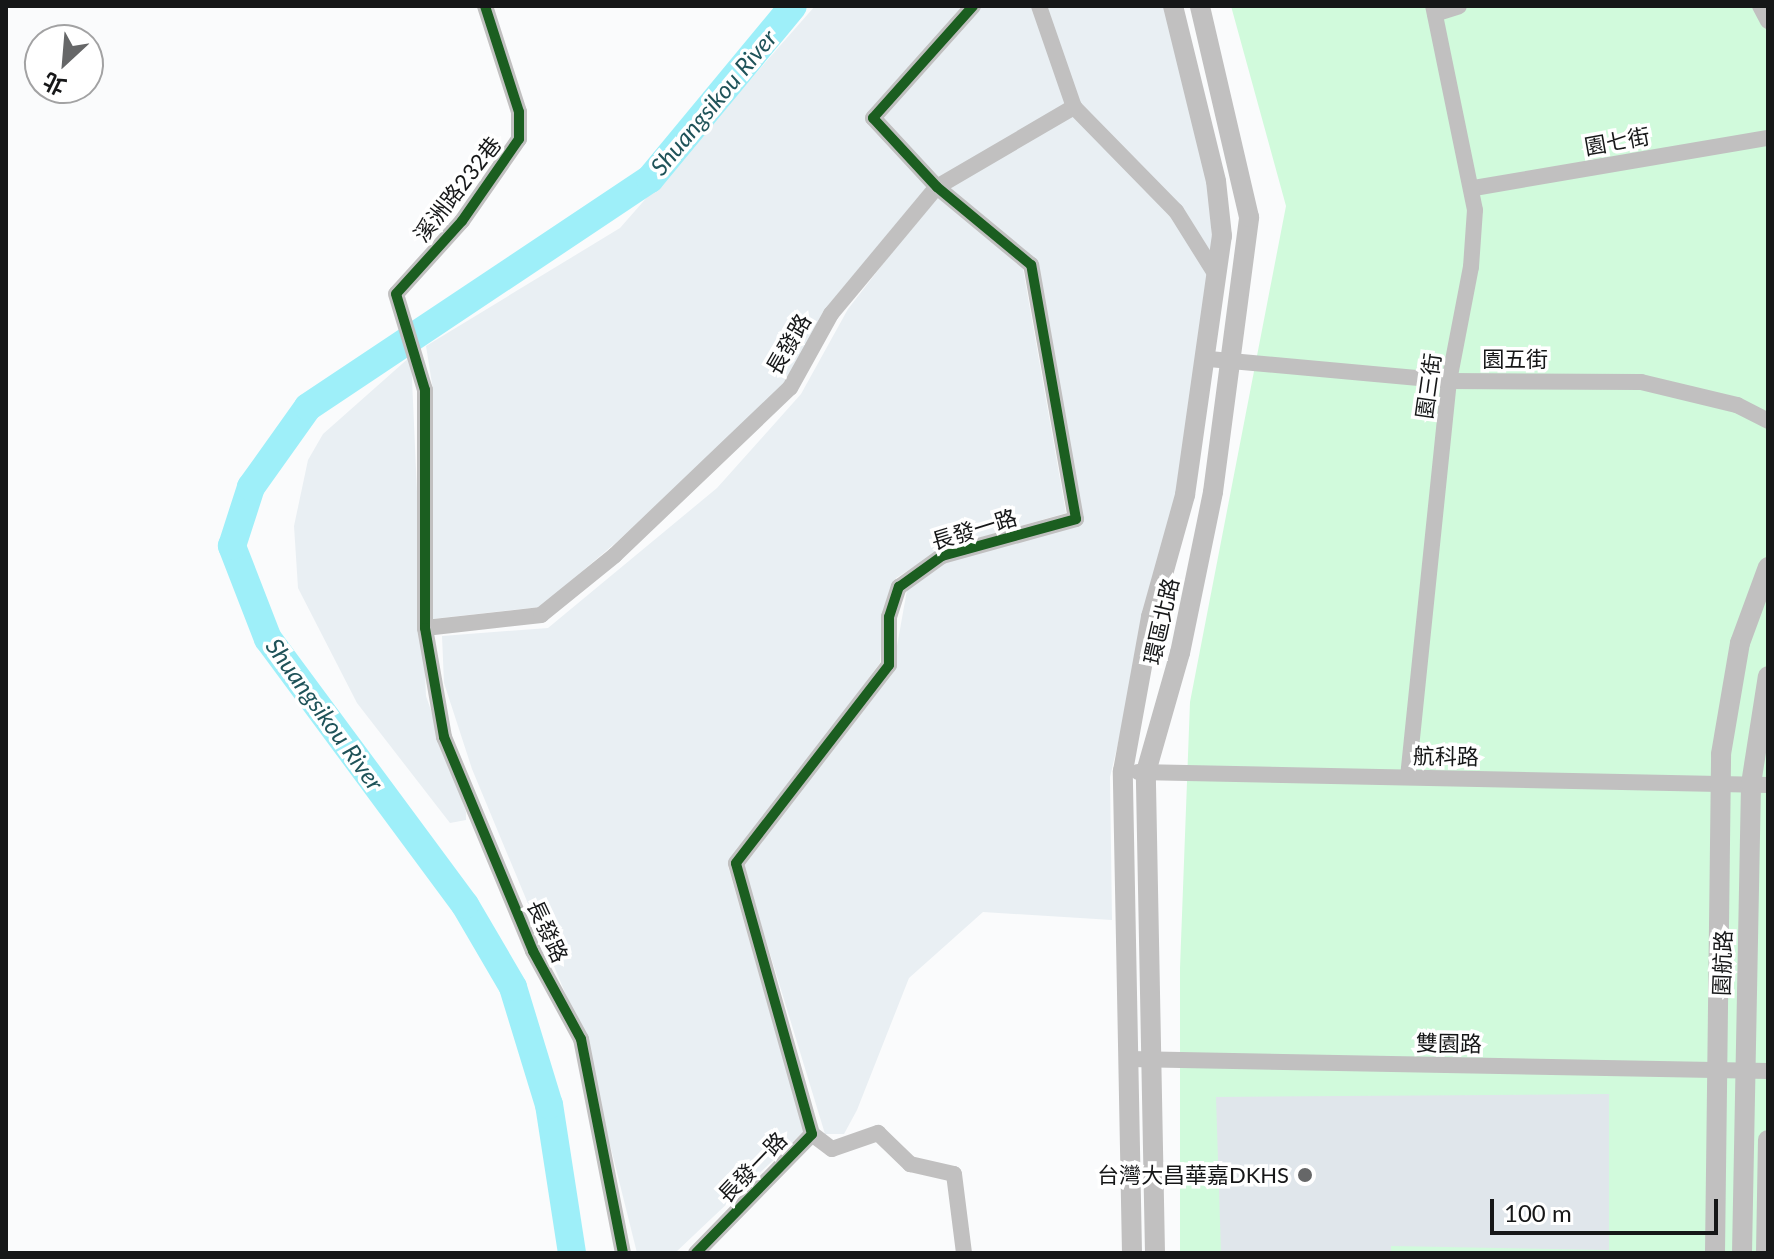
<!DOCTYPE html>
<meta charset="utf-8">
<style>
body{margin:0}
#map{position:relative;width:1774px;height:1259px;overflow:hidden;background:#fafbfc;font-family:Lato,"Noto Sans TC",sans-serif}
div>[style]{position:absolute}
.built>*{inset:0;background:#e9eff3}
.green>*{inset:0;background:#d1fadc}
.river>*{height:28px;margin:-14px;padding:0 14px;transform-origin:14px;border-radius:14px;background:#9eeff9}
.building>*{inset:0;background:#e0e6eb}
.minor>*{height:16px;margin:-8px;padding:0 8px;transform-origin:8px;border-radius:8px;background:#c1c0c0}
.tertiary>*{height:20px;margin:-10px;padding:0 10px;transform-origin:10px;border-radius:10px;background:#c1c0c0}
.cycleway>*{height:10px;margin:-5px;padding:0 5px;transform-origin:5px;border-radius:5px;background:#1b5e20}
.dots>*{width:22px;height:22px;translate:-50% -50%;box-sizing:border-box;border:4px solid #fff;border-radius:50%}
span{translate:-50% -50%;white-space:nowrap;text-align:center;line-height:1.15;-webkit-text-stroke:7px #fff;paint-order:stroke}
.street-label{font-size:22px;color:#161718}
.poi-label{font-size:22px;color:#161718}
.right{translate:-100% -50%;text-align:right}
.water-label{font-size:24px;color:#1f5359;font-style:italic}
.frame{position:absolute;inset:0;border:8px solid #161718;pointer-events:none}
.north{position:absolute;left:24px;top:24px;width:80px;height:80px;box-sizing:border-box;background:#fff;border:2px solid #a2a2a3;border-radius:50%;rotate:206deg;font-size:22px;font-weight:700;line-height:32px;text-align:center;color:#161718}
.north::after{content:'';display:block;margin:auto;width:28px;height:36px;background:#666768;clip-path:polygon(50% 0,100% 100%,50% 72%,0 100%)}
.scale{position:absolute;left:1490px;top:1199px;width:228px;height:36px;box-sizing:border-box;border:4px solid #161718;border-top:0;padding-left:10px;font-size:24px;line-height:28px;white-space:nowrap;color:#161718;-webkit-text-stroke:6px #fff;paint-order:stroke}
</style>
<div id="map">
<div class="built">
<i style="clip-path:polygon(815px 6px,967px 6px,866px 118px,931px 187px,826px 311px,782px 386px,619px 540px,540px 607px,432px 619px,433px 390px,426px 346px,620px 228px)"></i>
<i style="clip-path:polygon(978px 6px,1036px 6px,1071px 106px,939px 186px,878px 117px)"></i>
<i style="clip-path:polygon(1044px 6px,1166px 6px,1208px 176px,1213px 256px,1078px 105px)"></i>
<i style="clip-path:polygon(1074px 111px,1174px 212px,1211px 277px,1176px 499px,1110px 777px,1112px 920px,983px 912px,909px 978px,857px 1110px,844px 1134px,825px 1134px,743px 865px,892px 674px,907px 590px,946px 562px,1081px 525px,1033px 263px,944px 187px)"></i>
<i style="clip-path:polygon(938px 193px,1023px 269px,1066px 513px,943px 548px,896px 578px,883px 611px,880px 663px,728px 866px,804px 1131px,675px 1253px,637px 1253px,583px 1036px,472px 769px,444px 683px,442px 636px,548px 628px,717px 488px,801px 394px,848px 309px)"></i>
<i style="clip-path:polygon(411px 356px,426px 696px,466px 812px,466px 820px,450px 823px,357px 703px,298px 588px,294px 526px,308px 460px,323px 434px)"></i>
</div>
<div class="green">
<i style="clip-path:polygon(1231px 6px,1768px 6px,1768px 1253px,1180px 1253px,1180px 968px,1190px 702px,1286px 206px)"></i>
</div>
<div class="river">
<i style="left:572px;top:1253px;width:150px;rotate:-98.8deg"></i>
<i style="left:549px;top:1105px;width:123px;rotate:-107deg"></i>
<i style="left:513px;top:987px;width:95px;rotate:-120.3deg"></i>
<i style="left:465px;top:905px;width:331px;rotate:-126.5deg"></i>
<i style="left:268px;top:639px;width:100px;rotate:-111.2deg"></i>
<i style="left:232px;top:546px;width:62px;rotate:-72.1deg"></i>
<i style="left:251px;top:487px;width:98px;rotate:-54.5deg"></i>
<i style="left:308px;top:407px;width:411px;rotate:-33.7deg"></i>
<i style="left:650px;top:179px;width:224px;rotate:-50.4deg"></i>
</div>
<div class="building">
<i style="clip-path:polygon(1609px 1094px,1609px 1250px,1391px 1246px,1391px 1253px,1221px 1253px,1216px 1097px)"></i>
</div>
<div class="minor">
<i style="left:485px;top:6px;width:111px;rotate:72.2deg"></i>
<i style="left:519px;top:112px;width:27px;rotate:90deg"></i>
<i style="left:519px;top:139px;width:100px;rotate:124.8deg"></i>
<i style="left:462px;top:221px;width:98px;rotate:132.1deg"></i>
<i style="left:396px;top:294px;width:100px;rotate:73.2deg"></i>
<i style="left:425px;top:390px;width:238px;rotate:90deg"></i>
<i style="left:425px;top:628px;width:111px;rotate:80.1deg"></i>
<i style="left:444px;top:737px;width:232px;rotate:67.4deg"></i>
<i style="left:533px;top:951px;width:100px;rotate:61.4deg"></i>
<i style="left:581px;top:1039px;width:218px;rotate:78.9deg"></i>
<i style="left:1039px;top:6px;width:107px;rotate:70.9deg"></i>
<i style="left:1074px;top:107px;width:146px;rotate:45.6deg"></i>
<i style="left:1176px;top:211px;width:75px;rotate:58deg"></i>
<i style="left:1760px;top:6px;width:17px;rotate:62deg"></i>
<i style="left:1435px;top:14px;width:25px;rotate:-18deg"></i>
<i style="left:1474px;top:188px;width:298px;rotate:-9.7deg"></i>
<i style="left:1209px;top:359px;width:241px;rotate:5.2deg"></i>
<i style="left:1449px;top:381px;width:192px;rotate:0.3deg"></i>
<i style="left:1641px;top:382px;width:99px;rotate:13.5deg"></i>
<i style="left:1737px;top:405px;width:35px;rotate:27deg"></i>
<i style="left:425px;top:628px;width:117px;rotate:-6.4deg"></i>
<i style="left:541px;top:615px;width:95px;rotate:-39deg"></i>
<i style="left:615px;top:555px;width:242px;rotate:-43.7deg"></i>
<i style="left:790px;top:388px;width:85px;rotate:-61deg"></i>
<i style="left:831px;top:314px;width:165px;rotate:-50.2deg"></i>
<i style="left:937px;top:187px;width:159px;rotate:-30.3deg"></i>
<i style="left:1138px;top:772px;width:630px;rotate:1.18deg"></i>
<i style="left:1408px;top:777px;width:398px;rotate:-84.1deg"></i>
<i style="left:1449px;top:381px;width:116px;rotate:-79.1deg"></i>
<i style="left:1471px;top:267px;width:57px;rotate:-86deg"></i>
<i style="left:1475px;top:210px;width:208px;rotate:-101.6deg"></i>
<i style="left:1129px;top:1059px;width:639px;rotate:1.08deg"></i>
<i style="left:812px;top:1134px;width:25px;rotate:37deg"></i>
<i style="left:832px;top:1149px;width:49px;rotate:-19.2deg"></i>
<i style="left:878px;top:1133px;width:45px;rotate:44.1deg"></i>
<i style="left:910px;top:1164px;width:45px;rotate:12.8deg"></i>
<i style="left:954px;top:1174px;width:80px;rotate:82.8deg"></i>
<i style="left:696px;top:1253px;width:166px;rotate:-45.7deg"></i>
<i style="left:812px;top:1134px;width:281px;rotate:-105.7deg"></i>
<i style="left:736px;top:863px;width:250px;rotate:-52.3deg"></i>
<i style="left:889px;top:665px;width:48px;rotate:-90deg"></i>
<i style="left:889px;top:617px;width:32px;rotate:-72deg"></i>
<i style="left:899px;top:587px;width:53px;rotate:-35.8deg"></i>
<i style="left:942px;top:556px;width:139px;rotate:-15.4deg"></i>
<i style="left:1076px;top:519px;width:258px;rotate:-100deg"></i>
<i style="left:1031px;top:265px;width:122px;rotate:-140.3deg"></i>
<i style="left:937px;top:187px;width:94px;rotate:-132.8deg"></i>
<i style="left:873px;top:118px;width:150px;rotate:-48.2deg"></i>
</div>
<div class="tertiary">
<i style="left:1132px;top:1253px;width:482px;rotate:-91.1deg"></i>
<i style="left:1123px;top:771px;width:157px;rotate:-79.7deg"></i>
<i style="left:1151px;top:617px;width:127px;rotate:-74.4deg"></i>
<i style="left:1185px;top:495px;width:262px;rotate:-81.9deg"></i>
<i style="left:1222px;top:236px;width:55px;rotate:-96.2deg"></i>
<i style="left:1216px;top:181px;width:180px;rotate:-103.8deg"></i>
<i style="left:1155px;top:1253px;width:481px;rotate:-91.1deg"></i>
<i style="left:1146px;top:772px;width:124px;rotate:-74.1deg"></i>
<i style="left:1180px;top:653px;width:164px;rotate:-78.4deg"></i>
<i style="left:1213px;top:492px;width:277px;rotate:-82.5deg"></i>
<i style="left:1249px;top:217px;width:217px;rotate:-103.1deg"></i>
<i style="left:1715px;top:1253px;width:499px;rotate:-89.3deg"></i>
<i style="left:1721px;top:754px;width:113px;rotate:-80.3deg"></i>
<i style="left:1740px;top:643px;width:81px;rotate:-69.8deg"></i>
<i style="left:1742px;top:1253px;width:469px;rotate:-88.9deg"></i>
<i style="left:1751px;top:784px;width:109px;rotate:-81.1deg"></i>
<i style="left:1766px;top:1253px;width:113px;rotate:-89deg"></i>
</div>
<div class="cycleway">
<i style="left:485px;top:6px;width:111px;rotate:72.2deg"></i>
<i style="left:519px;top:112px;width:27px;rotate:90deg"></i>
<i style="left:519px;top:139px;width:100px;rotate:124.8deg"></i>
<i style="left:462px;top:221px;width:98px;rotate:132.1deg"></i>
<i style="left:396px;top:294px;width:100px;rotate:73.2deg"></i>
<i style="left:425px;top:390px;width:238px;rotate:90deg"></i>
<i style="left:425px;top:628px;width:111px;rotate:80.1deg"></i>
<i style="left:444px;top:737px;width:232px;rotate:67.4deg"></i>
<i style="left:533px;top:951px;width:100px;rotate:61.4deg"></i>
<i style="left:581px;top:1039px;width:218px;rotate:78.9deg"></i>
<i style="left:696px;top:1253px;width:166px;rotate:-45.7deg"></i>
<i style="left:812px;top:1134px;width:281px;rotate:-105.7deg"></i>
<i style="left:736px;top:863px;width:250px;rotate:-52.3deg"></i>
<i style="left:889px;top:665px;width:48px;rotate:-90deg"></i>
<i style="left:889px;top:617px;width:32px;rotate:-72deg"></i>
<i style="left:899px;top:587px;width:53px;rotate:-35.8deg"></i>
<i style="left:942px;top:556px;width:139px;rotate:-15.4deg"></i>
<i style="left:1076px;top:519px;width:258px;rotate:-100deg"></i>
<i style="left:1031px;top:265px;width:122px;rotate:-140.3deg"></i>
<i style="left:937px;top:187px;width:94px;rotate:-132.8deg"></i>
<i style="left:873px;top:118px;width:150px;rotate:-48.2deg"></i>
</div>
<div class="dots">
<i style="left:1305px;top:1175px;background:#666768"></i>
</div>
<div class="street-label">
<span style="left:1617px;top:141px;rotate:-10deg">園七街</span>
<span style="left:457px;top:189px;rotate:-52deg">溪洲路232巷</span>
<span style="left:788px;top:344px;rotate:-60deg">長發路</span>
<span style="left:1515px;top:359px">園五街</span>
<span style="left:1428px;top:386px;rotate:-82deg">園三街</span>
<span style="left:974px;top:529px;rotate:-17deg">長發一路</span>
<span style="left:1161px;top:621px;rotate:-77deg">環區北路</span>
<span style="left:1446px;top:756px;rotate:1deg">航科路</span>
<span style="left:548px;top:931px;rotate:65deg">長發路</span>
<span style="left:1722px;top:963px;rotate:-88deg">園航路</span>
<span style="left:1449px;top:1043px;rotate:1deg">雙園路</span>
<span style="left:752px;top:1167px;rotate:-46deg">長發一路</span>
</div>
<div class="poi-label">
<span class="right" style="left:1289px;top:1175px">台灣大昌華嘉DKHS</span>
</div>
<div class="water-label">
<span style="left:713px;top:102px;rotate:-50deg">Shuangsikou River</span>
<span style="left:325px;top:714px;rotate:54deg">Shuangsikou River</span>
</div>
<div class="frame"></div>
<div class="north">北</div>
<div class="scale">100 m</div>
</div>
